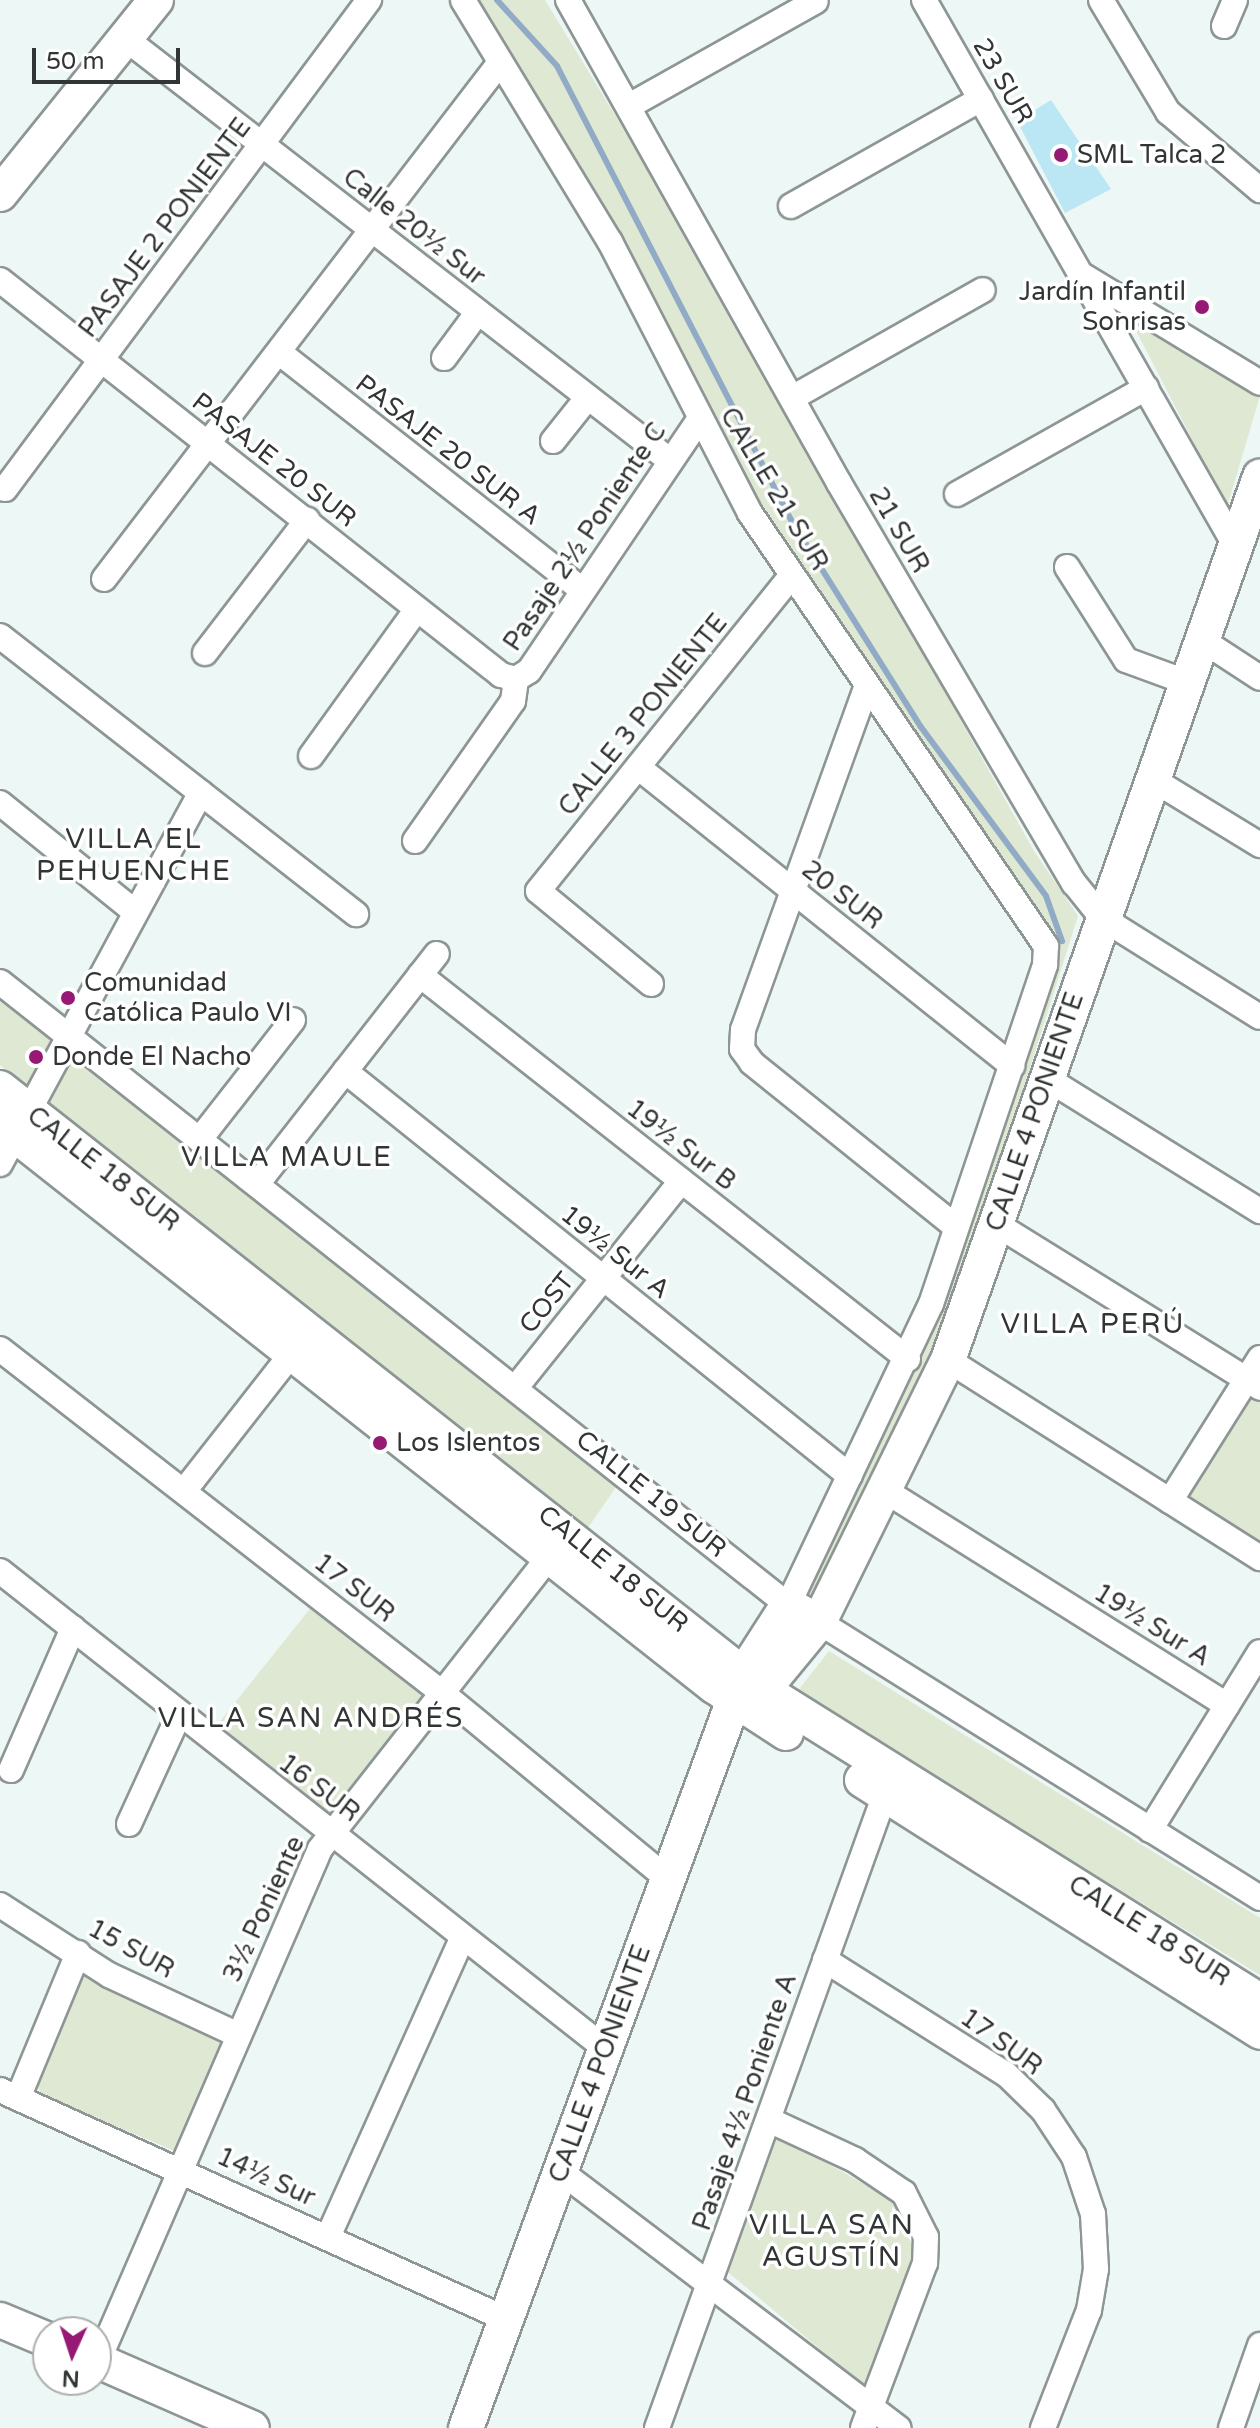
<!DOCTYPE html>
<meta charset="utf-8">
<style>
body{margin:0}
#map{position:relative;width:1260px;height:2428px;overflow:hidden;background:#edf7f6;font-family:"Varela Round",sans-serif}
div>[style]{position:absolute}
.green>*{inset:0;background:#dfe8d3}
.stream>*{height:6px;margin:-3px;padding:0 3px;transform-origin:3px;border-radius:3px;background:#91abc6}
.building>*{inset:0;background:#bbe7f4}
.roads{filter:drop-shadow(2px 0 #8d9695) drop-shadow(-2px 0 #8d9695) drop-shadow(0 2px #8d9695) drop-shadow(0 -2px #8d9695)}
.street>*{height:24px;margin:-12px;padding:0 12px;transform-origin:12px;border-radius:12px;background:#fff}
.secondary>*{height:34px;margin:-17px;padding:0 17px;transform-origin:17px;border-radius:17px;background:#fff}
.dots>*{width:22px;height:22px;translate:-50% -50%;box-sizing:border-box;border:4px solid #fff;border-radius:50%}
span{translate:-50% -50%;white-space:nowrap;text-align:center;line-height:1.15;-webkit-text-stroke:7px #fff;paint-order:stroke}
.street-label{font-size:26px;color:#323535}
.poi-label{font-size:26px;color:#323535}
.left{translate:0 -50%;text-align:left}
.right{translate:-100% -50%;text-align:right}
.neighbourhood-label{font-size:28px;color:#323535;letter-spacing:2px}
.north{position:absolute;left:32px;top:2316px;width:80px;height:80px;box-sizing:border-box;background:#fff;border:2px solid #adaeae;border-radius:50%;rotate:183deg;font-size:22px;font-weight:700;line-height:32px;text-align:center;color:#323535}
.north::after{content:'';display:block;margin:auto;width:28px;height:36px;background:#961a74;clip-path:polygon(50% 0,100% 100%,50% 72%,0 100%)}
.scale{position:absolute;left:32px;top:48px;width:148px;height:36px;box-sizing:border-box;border:4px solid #323535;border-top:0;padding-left:10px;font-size:24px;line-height:28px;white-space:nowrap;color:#323535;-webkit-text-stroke:6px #fff;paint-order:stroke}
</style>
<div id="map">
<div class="green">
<i style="clip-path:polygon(477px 0,545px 0,693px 243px,1034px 851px,1078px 916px,939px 1356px,815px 1604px,805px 1598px,926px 1346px,954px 1270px,1055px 960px,1054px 933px,730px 457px)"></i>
<i style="clip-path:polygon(1132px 323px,1260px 396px,1227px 507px)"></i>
<i style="clip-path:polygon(0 995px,621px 1480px,585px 1532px,0 1065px)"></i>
<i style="clip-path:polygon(1243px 1389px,1260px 1399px,1260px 1557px,1172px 1502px)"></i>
<i style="clip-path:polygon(313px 1605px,428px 1698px,339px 1811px,322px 1810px,213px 1730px)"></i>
<i style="clip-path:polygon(829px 1651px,1260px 1918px,1260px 1975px,796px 1693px)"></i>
<i style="clip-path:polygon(91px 1973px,226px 2039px,177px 2152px,42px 2095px,34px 2079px,79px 1974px)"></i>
<i style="clip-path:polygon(770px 2130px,907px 2209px,920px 2253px,871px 2392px,722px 2267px)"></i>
</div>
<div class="stream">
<i style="left:497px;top:0;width:89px;rotate:47.7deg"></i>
<i style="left:557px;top:66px;width:511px;rotate:62.73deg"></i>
<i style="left:791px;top:520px;width:244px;rotate:57.9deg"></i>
<i style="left:921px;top:727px;width:210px;rotate:53.5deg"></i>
<i style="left:1046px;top:896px;width:48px;rotate:70.4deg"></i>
</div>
<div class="building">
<i style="clip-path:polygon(1051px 100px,1111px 189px,1065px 213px,1017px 121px)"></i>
</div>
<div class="roads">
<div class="street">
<i style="left:568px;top:0;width:554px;rotate:60.7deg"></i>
<i style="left:839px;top:483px;width:464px;rotate:59.6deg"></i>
<i style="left:1074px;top:883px;width:45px;rotate:51.3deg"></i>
<i style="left:1102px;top:918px;width:186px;rotate:32.1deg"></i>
<i style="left:924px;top:0;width:627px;rotate:60.29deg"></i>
<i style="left:1101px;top:0;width:131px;rotate:59.1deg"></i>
<i style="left:1168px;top:112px;width:121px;rotate:40.3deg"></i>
<i style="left:1224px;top:26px;width:28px;rotate:-67deg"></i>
<i style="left:126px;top:39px;width:686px;rotate:37.77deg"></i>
<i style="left:629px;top:106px;width:214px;rotate:-29.3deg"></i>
<i style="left:791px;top:206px;width:218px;rotate:-29.4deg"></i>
<i style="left:1082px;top:275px;width:208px;rotate:31.2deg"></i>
<i style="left:0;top:280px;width:638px;rotate:38.25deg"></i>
<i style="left:501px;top:675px;width:16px;rotate:15deg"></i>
<i style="left:280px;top:353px;width:384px;rotate:38.1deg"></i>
<i style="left:444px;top:358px;width:57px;rotate:-53.5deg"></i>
<i style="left:792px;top:398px;width:219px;rotate:-29.5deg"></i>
<i style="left:553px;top:441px;width:56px;rotate:-51.5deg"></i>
<i style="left:5px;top:489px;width:610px;rotate:-53.34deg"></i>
<i style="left:957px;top:494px;width:217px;rotate:-29.3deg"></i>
<i style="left:1067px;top:567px;width:110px;rotate:57.6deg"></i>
<i style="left:1126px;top:660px;width:64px;rotate:20.1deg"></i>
<i style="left:104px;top:579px;width:648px;rotate:-52.53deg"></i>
<i style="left:0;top:636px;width:452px;rotate:38deg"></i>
<i style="left:1202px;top:640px;width:69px;rotate:33.2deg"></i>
<i style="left:205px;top:653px;width:168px;rotate:-52.5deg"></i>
<i style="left:516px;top:679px;width:15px;rotate:-32deg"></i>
<i style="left:529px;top:671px;width:303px;rotate:-55.9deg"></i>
<i style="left:866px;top:688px;width:363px;rotate:109.8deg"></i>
<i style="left:743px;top:1030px;width:19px;rotate:93deg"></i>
<i style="left:742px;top:1049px;width:17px;rotate:54deg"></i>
<i style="left:752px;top:1063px;width:260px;rotate:38.8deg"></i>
<i style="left:311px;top:756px;width:181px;rotate:-54.2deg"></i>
<i style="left:638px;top:767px;width:479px;rotate:38.6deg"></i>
<i style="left:1152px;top:779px;width:127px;rotate:31.4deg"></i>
<i style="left:0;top:803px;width:174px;rotate:38.9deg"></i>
<i style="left:415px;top:841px;width:171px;rotate:-55deg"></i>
<i style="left:513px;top:701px;width:22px;rotate:-82deg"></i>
<i style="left:420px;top:975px;width:621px;rotate:38.2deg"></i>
<i style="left:0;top:982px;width:1005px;rotate:38.33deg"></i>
<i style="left:788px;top:1605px;width:333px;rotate:-64.6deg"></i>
<i style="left:931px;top:1304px;width:358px;rotate:-71.4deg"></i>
<i style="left:1045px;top:965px;width:19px;rotate:-87deg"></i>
<i style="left:1046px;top:946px;width:525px;rotate:-124.36deg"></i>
<i style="left:750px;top:513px;width:305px;rotate:-117.3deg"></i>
<i style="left:610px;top:242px;width:283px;rotate:-121.3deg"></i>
<i style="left:651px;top:984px;width:146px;rotate:-140.5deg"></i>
<i style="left:538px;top:891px;width:405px;rotate:-51.2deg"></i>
<i style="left:345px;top:1071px;width:647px;rotate:38.73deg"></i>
<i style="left:1046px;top:1078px;width:252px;rotate:31.9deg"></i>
<i style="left:200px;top:1139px;width:151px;rotate:-52deg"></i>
<i style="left:0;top:1164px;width:422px;rotate:-61.6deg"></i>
<i style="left:257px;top:1184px;width:292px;rotate:-52deg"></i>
<i style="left:996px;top:1224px;width:311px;rotate:31.8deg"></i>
<i style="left:0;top:1349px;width:559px;rotate:37.87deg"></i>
<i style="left:441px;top:1692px;width:294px;rotate:39.5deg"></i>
<i style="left:948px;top:1360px;width:370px;rotate:32.4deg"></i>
<i style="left:517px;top:1386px;width:263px;rotate:-51.3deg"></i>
<i style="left:884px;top:1490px;width:405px;rotate:32.1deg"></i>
<i style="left:184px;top:1491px;width:177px;rotate:-51.9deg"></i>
<i style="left:1170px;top:1501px;width:169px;rotate:-57.8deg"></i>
<i style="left:0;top:1571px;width:772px;rotate:38.27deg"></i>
<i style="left:819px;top:1622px;width:520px;rotate:32.04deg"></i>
<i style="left:11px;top:1770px;width:155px;rotate:-66.4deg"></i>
<i style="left:129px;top:1824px;width:118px;rotate:-65.4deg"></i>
<i style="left:1150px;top:1830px;width:209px;rotate:-58.3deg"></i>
<i style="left:0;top:1905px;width:130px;rotate:32.7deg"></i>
<i style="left:109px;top:1975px;width:142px;rotate:24.9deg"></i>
<i style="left:825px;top:1960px;width:215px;rotate:32.3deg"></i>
<i style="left:1007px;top:2075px;width:50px;rotate:44.2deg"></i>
<i style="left:1043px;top:2110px;width:56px;rotate:56.6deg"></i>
<i style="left:1074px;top:2157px;width:60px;rotate:71.6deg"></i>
<i style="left:1093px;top:2214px;width:55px;rotate:86.9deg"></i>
<i style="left:1096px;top:2269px;width:42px;rotate:99.7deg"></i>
<i style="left:1089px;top:2310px;width:127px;rotate:111.3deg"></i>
<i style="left:0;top:2090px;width:555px;rotate:24.35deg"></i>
<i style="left:18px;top:2098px;width:157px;rotate:-67.5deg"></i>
<i style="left:769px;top:2120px;width:95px;rotate:24.9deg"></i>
<i style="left:855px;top:2160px;width:59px;rotate:34deg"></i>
<i style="left:904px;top:2193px;width:49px;rotate:63.4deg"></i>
<i style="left:926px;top:2237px;width:26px;rotate:92deg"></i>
<i style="left:925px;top:2263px;width:176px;rotate:110.6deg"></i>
<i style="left:560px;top:2171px;width:425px;rotate:37.2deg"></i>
<i style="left:328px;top:2237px;width:327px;rotate:-65.8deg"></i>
<i style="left:98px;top:2361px;width:558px;rotate:-66.56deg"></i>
<i style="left:320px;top:1849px;width:387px;rotate:-51.9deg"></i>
<i style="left:657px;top:2428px;width:674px;rotate:-70.22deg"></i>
<i style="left:1231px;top:2428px;width:88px;rotate:-70.7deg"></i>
</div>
<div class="secondary">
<i style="left:0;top:194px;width:249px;rotate:-51.2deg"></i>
<i style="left:0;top:1088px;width:972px;rotate:38.27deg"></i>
<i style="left:763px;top:1690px;width:586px;rotate:32.04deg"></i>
<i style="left:0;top:1123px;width:909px;rotate:38.26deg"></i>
<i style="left:714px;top:1686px;width:86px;rotate:33.1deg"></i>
<i style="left:741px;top:1697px;width:23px;rotate:-18deg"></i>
<i style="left:763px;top:1690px;width:88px;rotate:-50.5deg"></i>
<i style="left:819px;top:1622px;width:292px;rotate:-63.8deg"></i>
<i style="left:948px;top:1360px;width:937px;rotate:-70.54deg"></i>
<i style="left:862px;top:1780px;width:471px;rotate:32.3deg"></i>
<i style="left:0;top:2320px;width:52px;rotate:22.6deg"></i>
<i style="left:96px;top:2360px;width:170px;rotate:23.6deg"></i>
<i style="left:466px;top:2428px;width:802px;rotate:-69.8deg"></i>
<i style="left:743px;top:1675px;width:83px;rotate:-57.3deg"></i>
<i style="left:788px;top:1605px;width:35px;rotate:29deg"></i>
</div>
</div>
<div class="dots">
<i style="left:1061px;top:155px;background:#961a74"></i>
<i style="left:1202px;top:307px;background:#961a74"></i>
<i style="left:68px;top:998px;background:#961a74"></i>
<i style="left:36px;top:1057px;background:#961a74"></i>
<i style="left:380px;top:1443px;background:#961a74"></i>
</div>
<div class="street-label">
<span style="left:1003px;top:81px;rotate:60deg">23 SUR</span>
<span style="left:414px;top:227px;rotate:38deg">Calle 20½ Sur</span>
<span style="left:165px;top:228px;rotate:-53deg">PASAJE 2 PONIENTE</span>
<span style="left:448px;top:450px;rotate:38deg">PASAJE 20 SUR A</span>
<span style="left:274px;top:460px;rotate:38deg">PASAJE 20 SUR</span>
<span style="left:774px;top:489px;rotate:59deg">CALLE 21 SUR</span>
<span style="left:899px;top:530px;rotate:60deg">21 SUR</span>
<span style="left:585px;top:537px;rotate:-56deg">Pasaje 2½ Poniente C</span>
<span style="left:643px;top:715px;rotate:-51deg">CALLE 3 PONIENTE</span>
<span style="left:842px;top:895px;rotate:38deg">20 SUR</span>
<span style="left:1035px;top:1112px;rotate:-71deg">CALLE 4 PONIENTE</span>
<span style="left:681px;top:1145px;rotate:38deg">19½ Sur B</span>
<span style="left:103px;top:1169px;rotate:38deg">CALLE 18 SUR</span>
<span style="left:615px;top:1252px;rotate:39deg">19½ Sur A</span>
<span style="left:547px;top:1303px;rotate:-51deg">COST</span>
<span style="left:651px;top:1494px;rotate:39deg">CALLE 19 SUR</span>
<span style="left:613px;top:1569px;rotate:39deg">CALLE 18 SUR</span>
<span style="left:354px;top:1588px;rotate:38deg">17 SUR</span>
<span style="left:1152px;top:1625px;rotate:32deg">19½ Sur A</span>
<span style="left:319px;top:1788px;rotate:37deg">16 SUR</span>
<span style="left:264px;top:1909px;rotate:-65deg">3½ Poniente</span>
<span style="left:1149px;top:1931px;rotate:32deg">CALLE 18 SUR</span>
<span style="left:131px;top:1949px;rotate:29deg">15 SUR</span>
<span style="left:1001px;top:2042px;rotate:36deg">17 SUR</span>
<span style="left:600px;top:2064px;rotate:-70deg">CALLE 4 PONIENTE</span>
<span style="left:745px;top:2102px;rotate:-71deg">Pasaje 4½ Poniente A</span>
<span style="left:266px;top:2177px;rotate:25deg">14½ Sur</span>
</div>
<div class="poi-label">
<span class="left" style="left:1077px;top:155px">SML Talca 2</span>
<span class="right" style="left:1186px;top:307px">Jardín Infantil<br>Sonrisas</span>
<span class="left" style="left:84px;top:998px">Comunidad<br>Católica Paulo VI</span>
<span class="left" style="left:52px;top:1057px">Donde El Nacho</span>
<span class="left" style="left:396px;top:1443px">Los Islentos</span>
</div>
<div class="neighbourhood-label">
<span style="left:134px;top:855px">VILLA EL<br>PEHUENCHE</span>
<span style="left:287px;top:1157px">VILLA MAULE</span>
<span style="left:1093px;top:1324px">VILLA PERÚ</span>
<span style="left:311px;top:1718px">VILLA SAN ANDRÉS</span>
<span style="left:832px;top:2241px">VILLA SAN<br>AGUSTÍN</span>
</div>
<div class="north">N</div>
<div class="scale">50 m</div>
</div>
